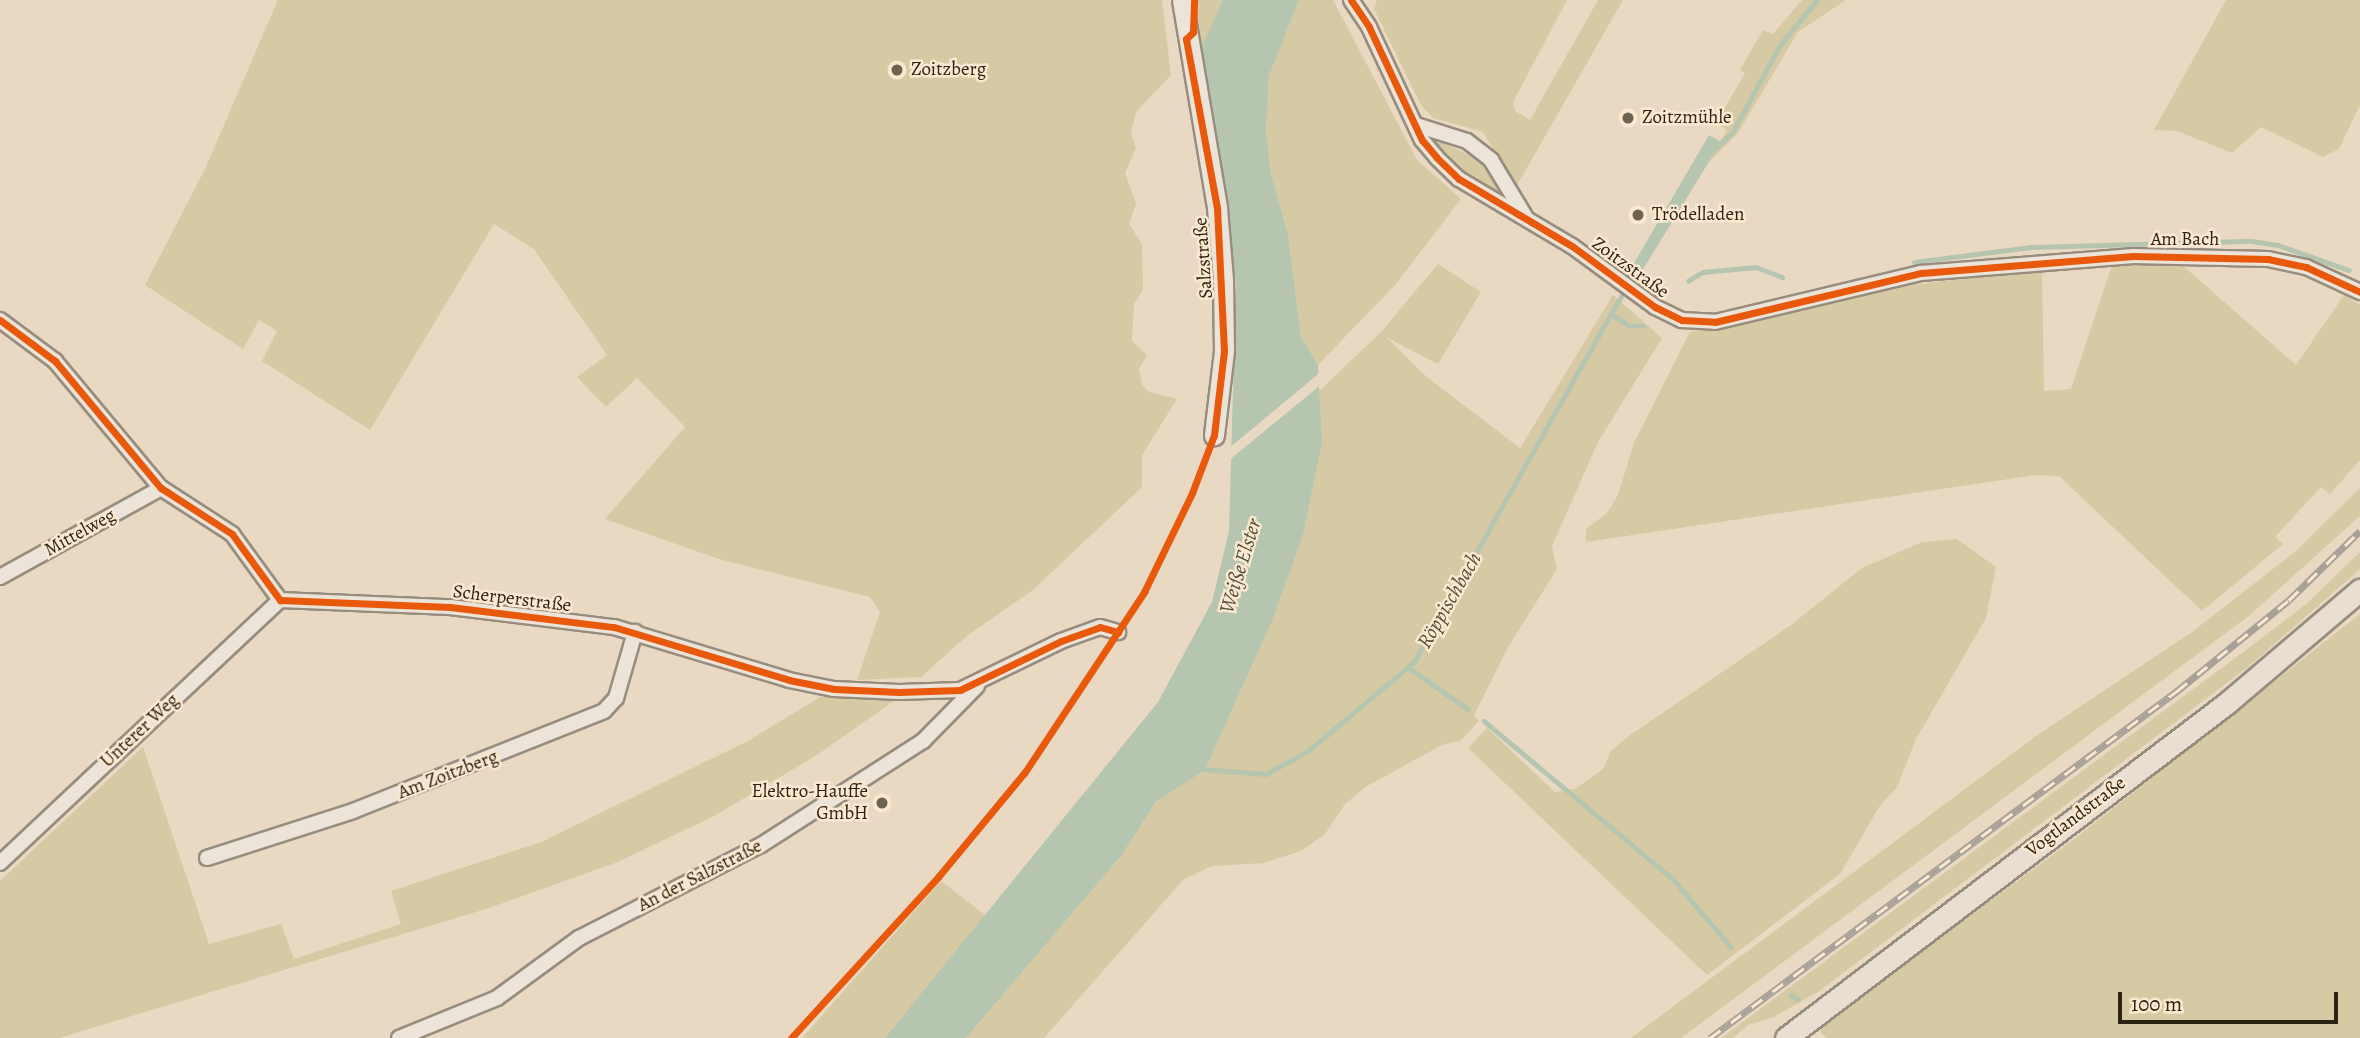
<!DOCTYPE html>
<meta charset="utf-8">
<style>
body{margin:0}
#map{position:relative;width:2360px;height:1038px;overflow:hidden;background:#e9d9c3;font-family:Alegreya,serif}
div>[style]{position:absolute}
.green>*{inset:0;background:#d5caa3}
.water>*{inset:0;background:#b5c5b0}
.pier>*{inset:0;background:#e9d9c3}
.stream>*{height:4.5px;margin:-2.25px;padding:0 2.25px;transform-origin:2.25px;border-radius:2.25px;background:#b5c5b0}
.roads{filter:drop-shadow(2px 0 #978d7f) drop-shadow(-2px 0 #978d7f) drop-shadow(0 2px #978d7f) drop-shadow(0 -2px #978d7f)}
.minor>*{height:14px;margin:-7px;padding:0 7px;transform-origin:7px;border-radius:7px;background:#ece4d9}
.secondary>*{height:19px;margin:-9.5px;padding:0 9.5px;transform-origin:9.5px;border-radius:9.5px;background:#ece4d9}
.primary>*{height:21px;margin:-10.5px;padding:0 10.5px;transform-origin:10.5px;border-radius:10.5px;background:#e8dfd2}
.rail>*{height:7px;margin-top:-3.5px;transform-origin:0;background:repeating-linear-gradient(90deg,#fbe8ce 0 13px,#a8a198 0 26px);box-sizing:border-box;border-block:2px solid #a8a198}
.cycleway>*{height:7px;margin:-3.5px;padding:0 3.5px;transform-origin:3.5px;border-radius:3.5px;background:#e8590c}
.dots>*{width:19px;height:19px;translate:-50% -50%;box-sizing:border-box;border:4px solid #fbe8ce;border-radius:50%}
span{translate:-50% -50%;white-space:nowrap;text-align:center;line-height:1.15;-webkit-text-stroke:5px #fbe8ce;paint-order:stroke}
.poi-label{font-size:19px;color:#2c2214}
.left{translate:0 -50%;text-align:left}
.right{translate:-100% -50%;text-align:right}
.street-label{font-size:19px;color:#2c2214}
.water-label{font-size:21px;color:#4e5040;font-style:italic}
.scale{position:absolute;left:2118px;top:992px;width:220px;height:32px;box-sizing:border-box;border:4px solid #2c2214;border-top:0;padding-left:9px;font-size:21px;line-height:24px;white-space:nowrap;color:#2c2214;-webkit-text-stroke:5px #fbe8ce;paint-order:stroke}
</style>
<div id="map">
<div class="green">
<i style="clip-path:polygon(278px 0,1162px 0,1171px 75px,1136px 112px,1131px 133px,1136px 148px,1125px 173px,1136px 203px,1129px 224px,1142px 244px,1143px 290px,1134px 304px,1132px 341px,1147px 355px,1139px 369px,1142px 385px,1149px 392px,1177px 399px,1142px 455px,1142px 487px,1033px 590px,968px 635px,921px 677px,857px 680px,880px 612px,870px 597px,719px 559px,605px 519px,685px 427px,637px 378px,606px 407px,577px 377px,607px 355px,534px 249px,494px 224px,370px 430px,262px 361px,277px 331px,259px 320px,243px 349px,145px 285px,205px 169px)"></i>
<i style="clip-path:polygon(1198px 0,1224px 0,1198px 55px,1196px 38px)"></i>
<i style="clip-path:polygon(1299px 0,1333px 0,1417px 160px,1461px 199px,1396px 284px,1318px 365px,1301px 337px,1288px 235px,1271px 174px,1266px 132px,1269px 76px)"></i>
<i style="clip-path:polygon(1377px 0,1567px 0,1513px 102px,1515px 111px,1530px 120px,1598px 0,1623px 0,1516px 187px,1483px 132px,1433px 118px,1421px 105px,1374px 9px)"></i>
<i style="clip-path:polygon(1802px 0,1846px 0,1798px 32px,1738px 133px,1708px 163px,1727px 130px,1716px 123px,1745px 73px,1740px 70px,1763px 30px,1773px 34px)"></i>
<i style="clip-path:polygon(2226px 0,2360px 0,2360px 105px,2339px 149px,2323px 157px,2261px 127px,2232px 153px,2177px 131px,2154px 130px)"></i>
<i style="clip-path:polygon(1428px 136px,1485px 162px,1508px 203px,1490px 196px,1443px 157px)"></i>
<i style="clip-path:polygon(1438px 264px,1481px 292px,1438px 364px,1386px 337px,1428px 378px,1520px 448px,1613px 295px,1662px 338px,1598px 442px,1552px 546px,1557px 569px,1507px 649px,1474px 716px,1479px 721px,1460px 741px,1444px 744px,1367px 786px,1345px 804px,1325px 834px,1301px 851px,1264px 863px,1212px 866px,1183px 880px,1044px 1038px,966px 1038px,1121px 856px,1156px 802px,1205px 770px,1272px 621px,1303px 536px,1322px 442px,1319px 391px,1381px 332px)"></i>
<i style="clip-path:polygon(2112px 265px,2182px 265px,2296px 365px,2344px 295px,2360px 305px,2360px 460px,2330px 494px,2321px 487px,2275px 537px,2283px 544px,2202px 611px,2059px 476px,2036px 475px,1586px 542px,1586px 529px,1607px 513px,1618px 495px,1634px 443px,1690px 332px,1878px 289px,2042px 269px,2044px 391px,2071px 389px)"></i>
<i style="clip-path:polygon(2360px 488px,2360px 516px,2250px 615px,1681px 1038px,1631px 1038px,2036px 736px,2192px 632px,2296px 551px)"></i>
<i style="clip-path:polygon(1957px 539px,1996px 567px,1986px 618px,1916px 739px,1897px 787px,1879px 807px,1840px 874px,1707px 975px,1468px 748px,1487px 728px,1555px 792px,1575px 789px,1603px 769px,1611px 751px,1626px 738px,1791px 625px,1862px 568px,1922px 542px)"></i>
<i style="clip-path:polygon(2360px 552px,2360px 569px,2248px 667px,1818px 992px,1772px 1018px,1748px 1025px,1733px 1038px,1721px 1038px,2238px 656px,2305px 605px)"></i>
<i style="clip-path:polygon(2360px 614px,2360px 1038px,1827px 1038px,1820px 1032px,1826px 1022px,2073px 840px)"></i>
<i style="clip-path:polygon(820px 697px,898px 698px,817px 755px,716px 815px,618px 862px,486px 909px,59px 1038px,0 1038px,0 881px,143px 747px,209px 944px,281px 924px,294px 959px,401px 924px,391px 891px,541px 842px,748px 741px)"></i>
<i style="clip-path:polygon(941px 881px,986px 916px,885px 1038px,802px 1038px)"></i>
</div>
<div class="water">
<i style="clip-path:polygon(1223px 0,1299px 0,1269px 76px,1266px 132px,1271px 174px,1288px 235px,1301px 337px,1318px 365px,1322px 442px,1303px 536px,1272px 621px,1205px 770px,1156px 802px,1121px 856px,966px 1038px,885px 1038px,1158px 702px,1212px 602px,1229px 531px,1236px 285px,1225px 197px,1198px 55px)"></i>
<i style="clip-path:polygon(1709px 135px,1721px 142px,1639px 276px,1630px 270px)"></i>
</div>
<div class="pier">
<i style="clip-path:polygon(1322px 371px,1322px 384px,1228px 461px,1229px 448px)"></i>
</div>
<div class="stream">
<i style="left:1713px;top:150px;width:25px;rotate:-42deg"></i>
<i style="left:1732px;top:133px;width:100px;rotate:-61.4deg"></i>
<i style="left:1780px;top:45px;width:58px;rotate:-50.6deg"></i>
<i style="left:1914px;top:262px;width:118px;rotate:-7.3deg"></i>
<i style="left:2031px;top:247px;width:221px;rotate:-1.6deg"></i>
<i style="left:2252px;top:241px;width:26px;rotate:9deg"></i>
<i style="left:2278px;top:245px;width:75px;rotate:19.4deg"></i>
<i style="left:1688px;top:281px;width:17px;rotate:-31deg"></i>
<i style="left:1703px;top:272px;width:53px;rotate:-5.4deg"></i>
<i style="left:1756px;top:267px;width:28px;rotate:21deg"></i>
<i style="left:1611px;top:314px;width:52px;rotate:-60deg"></i>
<i style="left:1408px;top:667px;width:73px;rotate:35deg"></i>
<i style="left:1484px;top:721px;width:248px;rotate:39.9deg"></i>
<i style="left:1674px;top:880px;width:88px;rotate:49.6deg"></i>
<i style="left:1202px;top:769px;width:64px;rotate:4.5deg"></i>
<i style="left:1266px;top:774px;width:48px;rotate:-28.7deg"></i>
<i style="left:1308px;top:751px;width:138px;rotate:-40deg"></i>
<i style="left:1414px;top:662px;width:400px;rotate:-60.5deg"></i>
<i style="left:1611px;top:314px;width:22px;rotate:32deg"></i>
<i style="left:1630px;top:326px;width:14px"></i>
<i style="left:1791px;top:995px;width:8px;rotate:30deg"></i>
</div>
<div class="roads">
<div class="minor">
<i style="left:1351px;top:0;width:32px;rotate:56deg"></i>
<i style="left:1369px;top:27px;width:125px;rotate:64.9deg"></i>
<i style="left:1422px;top:140px;width:23px;rotate:50deg"></i>
<i style="left:1437px;top:158px;width:30px;rotate:44deg"></i>
<i style="left:1459px;top:179px;width:131px;rotate:30.7deg"></i>
<i style="left:1572px;top:246px;width:103px;rotate:36.3deg"></i>
<i style="left:1655px;top:307px;width:30px;rotate:26deg"></i>
<i style="left:1682px;top:320px;width:33px;rotate:3deg"></i>
<i style="left:1715px;top:322px;width:212px;rotate:-13.4deg"></i>
<i style="left:1921px;top:273px;width:213px;rotate:-4.6deg"></i>
<i style="left:2133px;top:256px;width:135px;rotate:1.3deg"></i>
<i style="left:2268px;top:259px;width:39px;rotate:12deg"></i>
<i style="left:2306px;top:267px;width:60px;rotate:24.8deg"></i>
<i style="left:1416px;top:125px;width:53px;rotate:17.4deg"></i>
<i style="left:1467px;top:141px;width:31px;rotate:38deg"></i>
<i style="left:1491px;top:160px;width:66px;rotate:58.7deg"></i>
<i style="left:0;top:320px;width:69px;rotate:36.7deg"></i>
<i style="left:55px;top:361px;width:165px;rotate:50.2deg"></i>
<i style="left:161px;top:488px;width:85px;rotate:32.9deg"></i>
<i style="left:232px;top:534px;width:82px;rotate:54deg"></i>
<i style="left:280px;top:600px;width:170px;rotate:2.4deg"></i>
<i style="left:450px;top:607px;width:165px;rotate:7deg"></i>
<i style="left:614px;top:627px;width:183px;rotate:16.8deg"></i>
<i style="left:789px;top:680px;width:46px;rotate:11.3deg"></i>
<i style="left:834px;top:689px;width:65px;rotate:2.6deg"></i>
<i style="left:899px;top:692px;width:61px;rotate:-1.9deg"></i>
<i style="left:960px;top:690px;width:112px;rotate:-25.9deg"></i>
<i style="left:1061px;top:641px;width:41px;rotate:-19.7deg"></i>
<i style="left:1100px;top:627px;width:19px;rotate:16deg"></i>
<i style="left:0;top:577px;width:184px;rotate:-28.9deg"></i>
<i style="left:207px;top:858px;width:153px;rotate:-17.8deg"></i>
<i style="left:353px;top:811px;width:270px;rotate:-21.7deg"></i>
<i style="left:604px;top:711px;width:18px;rotate:-47deg"></i>
<i style="left:616px;top:698px;width:69px;rotate:-73.9deg"></i>
<i style="left:0;top:863px;width:384px;rotate:-43.2deg"></i>
<i style="left:399px;top:1038px;width:106px;rotate:-22.2deg"></i>
<i style="left:497px;top:998px;width:102px;rotate:-36.2deg"></i>
<i style="left:579px;top:938px;width:204px;rotate:-27.1deg"></i>
<i style="left:761px;top:845px;width:193px;rotate:-32.7deg"></i>
<i style="left:923px;top:741px;width:77px;rotate:-45.5deg"></i>
</div>
<div class="secondary">
<i style="left:1182px;top:0;width:211px;rotate:80.4deg"></i>
<i style="left:1217px;top:208px;width:72px;rotate:85.2deg"></i>
<i style="left:1223px;top:280px;width:71px;rotate:89.2deg"></i>
<i style="left:1224px;top:351px;width:85px;rotate:96.8deg"></i>
</div>
<div class="primary">
<i style="left:1786px;top:1038px;width:554px;rotate:-37.22deg"></i>
<i style="left:2227px;top:703px;width:175px;rotate:-40.4deg"></i>
</div>
</div>
<div class="rail">
<i style="left:1710px;top:1038px;width:582px;rotate:-36.61deg"></i>
<i style="left:2177px;top:691px;width:144px;rotate:-39.1deg"></i>
<i style="left:2289px;top:600px;width:99px;rotate:-44.2deg"></i>
</div>
<div class="cycleway">
<i style="left:1351px;top:0;width:32px;rotate:56deg"></i>
<i style="left:1369px;top:27px;width:125px;rotate:64.9deg"></i>
<i style="left:1422px;top:140px;width:23px;rotate:50deg"></i>
<i style="left:1437px;top:158px;width:30px;rotate:44deg"></i>
<i style="left:1459px;top:179px;width:131px;rotate:30.7deg"></i>
<i style="left:1572px;top:246px;width:103px;rotate:36.3deg"></i>
<i style="left:1655px;top:307px;width:30px;rotate:26deg"></i>
<i style="left:1682px;top:320px;width:33px;rotate:3deg"></i>
<i style="left:1715px;top:322px;width:212px;rotate:-13.4deg"></i>
<i style="left:1921px;top:273px;width:213px;rotate:-4.6deg"></i>
<i style="left:2133px;top:256px;width:135px;rotate:1.3deg"></i>
<i style="left:2268px;top:259px;width:39px;rotate:12deg"></i>
<i style="left:2306px;top:267px;width:60px;rotate:24.8deg"></i>
<i style="left:0;top:320px;width:69px;rotate:36.7deg"></i>
<i style="left:55px;top:361px;width:165px;rotate:50.2deg"></i>
<i style="left:161px;top:488px;width:85px;rotate:32.9deg"></i>
<i style="left:232px;top:534px;width:82px;rotate:54deg"></i>
<i style="left:280px;top:600px;width:170px;rotate:2.4deg"></i>
<i style="left:450px;top:607px;width:165px;rotate:7deg"></i>
<i style="left:614px;top:627px;width:183px;rotate:16.8deg"></i>
<i style="left:789px;top:680px;width:46px;rotate:11.3deg"></i>
<i style="left:834px;top:689px;width:65px;rotate:2.6deg"></i>
<i style="left:899px;top:692px;width:61px;rotate:-1.9deg"></i>
<i style="left:960px;top:690px;width:112px;rotate:-25.9deg"></i>
<i style="left:1061px;top:641px;width:41px;rotate:-19.7deg"></i>
<i style="left:1100px;top:627px;width:19px;rotate:16deg"></i>
<i style="left:791px;top:1038px;width:218px;rotate:-47.6deg"></i>
<i style="left:938px;top:877px;width:136px;rotate:-50.4deg"></i>
<i style="left:1025px;top:772px;width:216px;rotate:-56.5deg"></i>
<i style="left:1144px;top:592px;width:110px;rotate:-64.1deg"></i>
<i style="left:1192px;top:493px;width:62px;rotate:-69.2deg"></i>
<i style="left:1214px;top:435px;width:85px;rotate:-83.2deg"></i>
<i style="left:1224px;top:351px;width:143px;rotate:-92.8deg"></i>
<i style="left:1217px;top:208px;width:172px;rotate:-100.4deg"></i>
<i style="left:1186px;top:39px;width:10px;rotate:-45deg"></i>
<i style="left:1193px;top:32px;width:32px;rotate:-88deg"></i>
</div>
<div class="dots">
<i style="left:897px;top:70px;background:#6e6251"></i>
<i style="left:1628px;top:118px;background:#6e6251"></i>
<i style="left:1638px;top:215px;background:#6e6251"></i>
<i style="left:882px;top:803px;background:#6e6251"></i>
</div>
<div class="poi-label">
<span class="left" style="left:911px;top:70px">Zoitzberg</span>
<span class="left" style="left:1642px;top:118px">Zoitzmühle</span>
<span class="left" style="left:1652px;top:215px">Trödelladen</span>
<span class="right" style="left:868px;top:803px">Elektro-Hauffe<br>GmbH</span>
</div>
<div class="street-label">
<span style="left:2185px;top:240px">Am Bach</span>
<span style="left:1204px;top:258px;rotate:-94deg">Salzstraße</span>
<span style="left:1630px;top:268px;rotate:36deg">Zoitzstraße</span>
<span style="left:80px;top:533px;rotate:-29deg">Mittelweg</span>
<span style="left:512px;top:599px;rotate:7deg">Scherperstraße</span>
<span style="left:140px;top:731px;rotate:-43deg">Unterer Weg</span>
<span style="left:448px;top:775px;rotate:-21deg">Am Zoitzberg</span>
<span style="left:2076px;top:817px;rotate:-37deg">Vogtlandstraße</span>
<span style="left:700px;top:876px;rotate:-27deg">An der Salzstraße</span>
</div>
<div class="water-label">
<span style="left:1240px;top:566px;rotate:-73deg">Weiße Elster</span>
<span style="left:1449px;top:600px;rotate:-60deg">Röppischbach</span>
</div>
<div class="scale">100 m</div>
</div>
